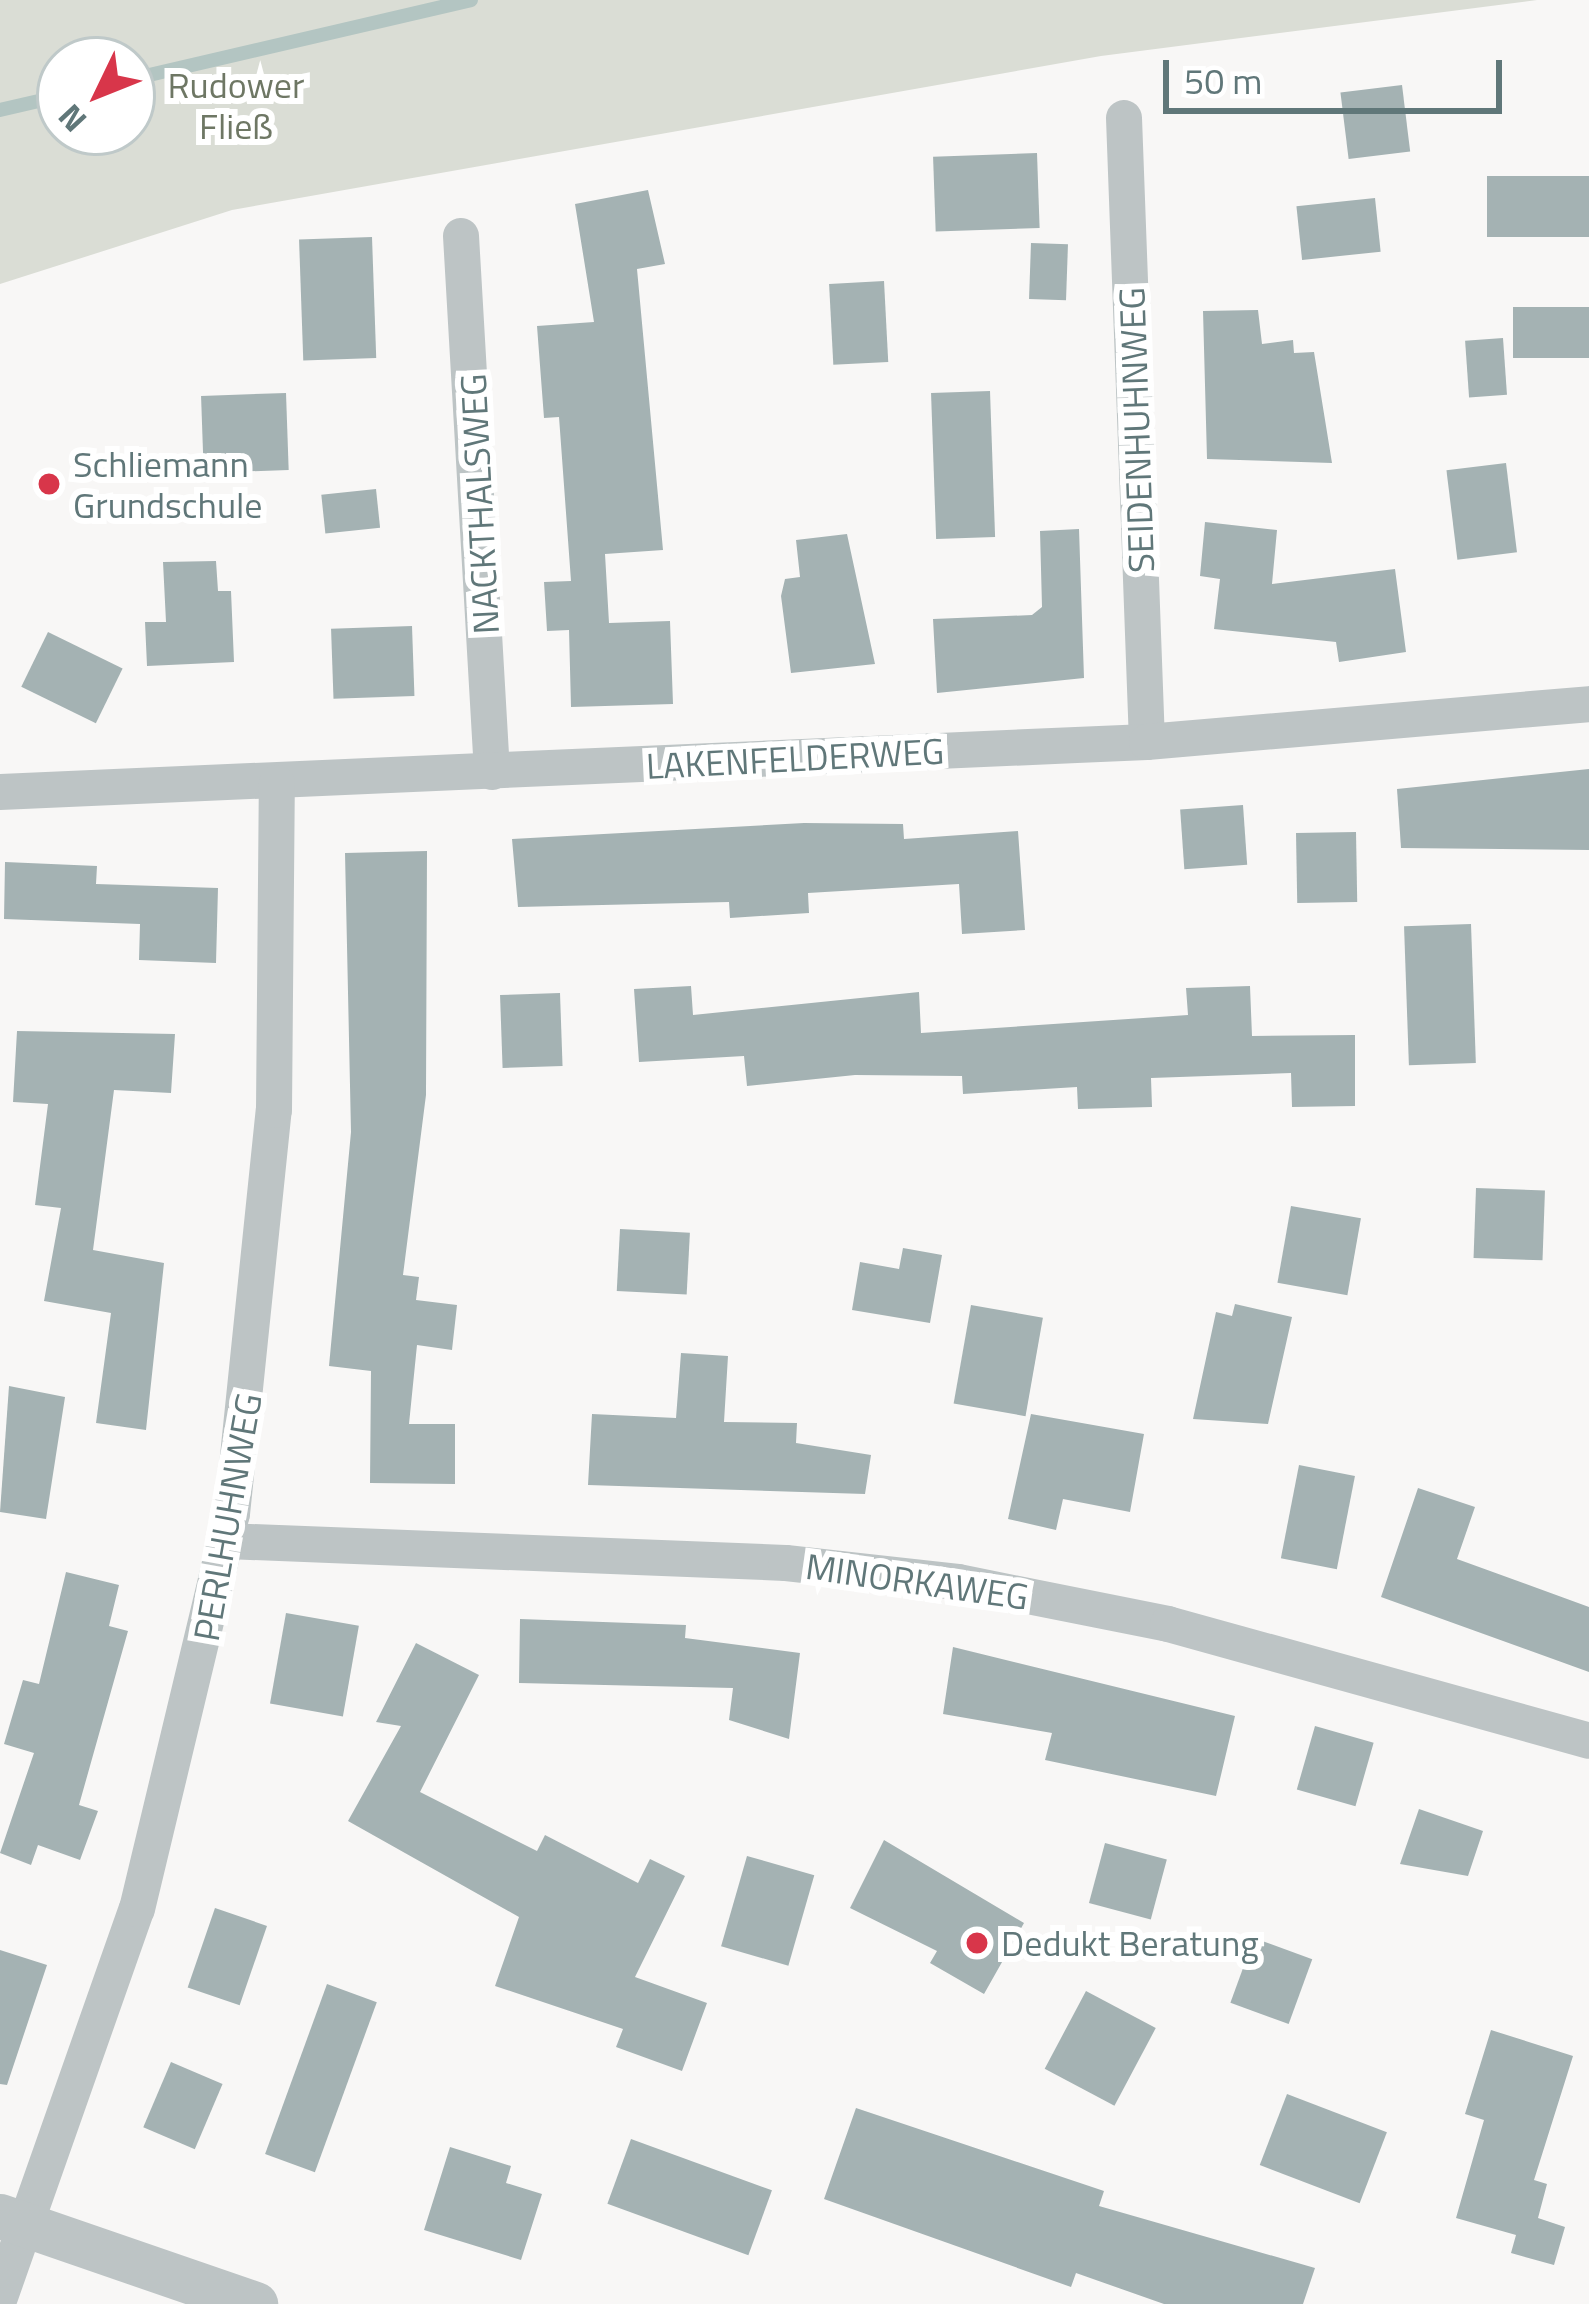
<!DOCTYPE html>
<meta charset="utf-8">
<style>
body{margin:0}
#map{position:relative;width:1589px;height:2304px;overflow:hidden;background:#f8f7f6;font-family:"Titillium Web",sans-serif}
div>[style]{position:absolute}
.green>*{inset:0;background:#daddd5}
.stream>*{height:14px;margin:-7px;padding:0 7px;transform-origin:7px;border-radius:7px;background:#b3c5c2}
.building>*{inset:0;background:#a4b2b3;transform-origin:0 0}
.minor>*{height:36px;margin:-18px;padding:0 18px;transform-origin:18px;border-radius:18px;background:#bdc4c5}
.tertiary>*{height:45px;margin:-22.5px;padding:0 22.5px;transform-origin:22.5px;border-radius:22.5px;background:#bdc4c5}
.dots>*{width:33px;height:33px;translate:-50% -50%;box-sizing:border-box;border:6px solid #fff;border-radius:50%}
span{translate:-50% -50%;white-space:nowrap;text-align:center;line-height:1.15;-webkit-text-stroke:12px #fff;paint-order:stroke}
.park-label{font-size:36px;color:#6e7764}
.street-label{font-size:36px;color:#607779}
.poi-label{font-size:36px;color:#607779}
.left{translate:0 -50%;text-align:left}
.north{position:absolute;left:36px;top:36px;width:120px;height:120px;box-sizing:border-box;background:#fff;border:3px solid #bfc9c9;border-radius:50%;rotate:227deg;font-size:33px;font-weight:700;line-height:48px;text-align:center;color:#607779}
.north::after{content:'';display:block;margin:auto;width:42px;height:54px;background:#d8364a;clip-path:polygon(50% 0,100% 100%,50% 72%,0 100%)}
.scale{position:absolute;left:1163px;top:60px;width:339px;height:54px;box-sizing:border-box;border:6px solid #607779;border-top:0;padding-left:15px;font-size:36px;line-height:42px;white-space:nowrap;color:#607779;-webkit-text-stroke:9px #fff;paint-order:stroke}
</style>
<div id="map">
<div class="green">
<i style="clip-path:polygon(evenodd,0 0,1537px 0,1101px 56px,232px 210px,0 284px,0 0,60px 60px,132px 60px,132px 132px,60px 132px,60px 60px)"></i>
</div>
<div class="stream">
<i style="left:132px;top:79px;width:348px;rotate:-13.1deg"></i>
<i style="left:0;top:110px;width:62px;rotate:-13.1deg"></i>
</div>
<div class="building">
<i style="left:1402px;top:85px;width:67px;height:62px;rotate:83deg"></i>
<i style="left:1037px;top:153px;width:75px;height:104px;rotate:88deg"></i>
<i style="left:1589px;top:176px;width:61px;height:102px;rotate:90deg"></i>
<i style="clip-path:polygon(648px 190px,665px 264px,637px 269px,663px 550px,605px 554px,609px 623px,670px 621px,673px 704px,571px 707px,569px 630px,547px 631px,544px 582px,571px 581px,559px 417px,544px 418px,537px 326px,594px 322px,575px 204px)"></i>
<i style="left:1375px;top:198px;width:54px;height:79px;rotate:84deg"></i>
<i style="left:372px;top:237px;width:121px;height:73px;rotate:88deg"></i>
<i style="left:1031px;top:243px;width:37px;height:56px;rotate:2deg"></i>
<i style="left:884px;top:281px;width:81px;height:55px;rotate:87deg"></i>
<i style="left:1589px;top:307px;width:51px;height:76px;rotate:90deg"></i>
<i style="clip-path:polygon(1258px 310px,1262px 344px,1293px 340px,1294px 353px,1314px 352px,1332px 463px,1207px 459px,1203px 311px)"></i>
<i style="left:1503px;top:338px;width:57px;height:38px;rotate:86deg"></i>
<i style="left:990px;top:391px;width:146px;height:59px;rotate:88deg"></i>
<i style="left:286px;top:393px;width:77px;height:85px;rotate:88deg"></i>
<i style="left:1506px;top:463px;width:90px;height:60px;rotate:83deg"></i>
<i style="left:376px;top:489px;width:39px;height:55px;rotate:84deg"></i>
<i style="clip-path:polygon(1205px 522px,1277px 530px,1272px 584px,1395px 569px,1406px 652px,1339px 662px,1336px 642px,1214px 629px,1220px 579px,1200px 576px)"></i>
<i style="clip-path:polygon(1079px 529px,1084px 678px,937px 693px,933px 619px,1032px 615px,1042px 607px,1040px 531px)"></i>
<i style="clip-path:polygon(847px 534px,875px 664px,791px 673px,781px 596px,785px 579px,800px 577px,796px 540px)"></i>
<i style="clip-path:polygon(216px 561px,218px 591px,231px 591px,234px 662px,147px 666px,145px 622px,166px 622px,163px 562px)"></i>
<i style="left:412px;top:626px;width:70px;height:81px;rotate:88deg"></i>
<i style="left:48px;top:632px;width:83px;height:61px;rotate:26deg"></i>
<i style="clip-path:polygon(1589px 769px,1589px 850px,1401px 848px,1397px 789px)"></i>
<i style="left:1243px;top:805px;width:60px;height:63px;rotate:86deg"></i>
<i style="clip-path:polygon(804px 823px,903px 824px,904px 839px,1018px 831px,1025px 930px,962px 934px,959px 884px,808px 893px,809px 913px,730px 918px,729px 902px,518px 907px,512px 839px)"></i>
<i style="left:1356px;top:832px;width:70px;height:60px;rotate:89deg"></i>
<i style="clip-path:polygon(427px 851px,426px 1095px,403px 1275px,419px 1277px,416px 1300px,457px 1305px,452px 1350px,417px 1345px,409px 1424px,455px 1424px,455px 1484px,370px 1483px,371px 1371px,329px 1366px,351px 1132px,345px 853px)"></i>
<i style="clip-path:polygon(5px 862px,97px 866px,96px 884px,218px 888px,216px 963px,139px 960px,140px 924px,4px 919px)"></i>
<i style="left:1471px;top:924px;width:139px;height:67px;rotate:88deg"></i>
<i style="clip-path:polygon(691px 986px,693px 1015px,919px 992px,921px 1033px,1188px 1015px,1186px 988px,1250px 986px,1252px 1036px,1355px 1035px,1355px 1106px,1292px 1107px,1291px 1073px,1151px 1078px,1152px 1107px,1078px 1109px,1077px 1087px,963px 1094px,962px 1076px,855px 1075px,747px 1086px,744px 1056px,639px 1062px,634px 989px)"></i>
<i style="left:560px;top:993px;width:73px;height:60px;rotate:88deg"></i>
<i style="clip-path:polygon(17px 1031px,175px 1034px,171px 1093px,114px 1090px,93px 1250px,164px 1263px,146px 1430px,96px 1423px,111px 1313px,44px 1301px,61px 1208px,35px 1205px,48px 1104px,13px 1102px)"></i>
<i style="left:1476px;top:1188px;width:69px;height:70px;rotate:2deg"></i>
<i style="left:1291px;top:1206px;width:71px;height:78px;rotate:10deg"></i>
<i style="left:620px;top:1229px;width:70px;height:62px;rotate:3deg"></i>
<i style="clip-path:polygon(903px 1248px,942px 1255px,930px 1323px,852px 1310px,860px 1262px,899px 1269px)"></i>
<i style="clip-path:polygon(1235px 1304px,1292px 1317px,1268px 1424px,1193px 1419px,1216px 1312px,1232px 1316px)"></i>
<i style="left:971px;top:1305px;width:73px;height:100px;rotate:10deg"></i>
<i style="clip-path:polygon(681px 1353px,728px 1356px,724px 1422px,797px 1423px,796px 1443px,871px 1455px,865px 1494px,588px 1485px,592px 1414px,676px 1418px)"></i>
<i style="clip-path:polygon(9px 1386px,65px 1397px,46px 1519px,0 1512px)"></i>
<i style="clip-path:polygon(1031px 1414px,1144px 1434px,1130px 1512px,1063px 1499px,1056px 1530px,1008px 1519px)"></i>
<i style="left:1299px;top:1465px;width:57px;height:95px;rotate:11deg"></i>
<i style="clip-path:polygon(1418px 1488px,1475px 1507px,1457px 1559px,1589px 1607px,1589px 1672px,1381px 1597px)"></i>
<i style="clip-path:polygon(66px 1572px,119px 1585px,109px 1626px,128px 1631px,79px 1805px,98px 1811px,80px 1860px,38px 1845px,31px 1865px,0 1853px,34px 1753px,4px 1744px,23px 1680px,39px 1684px)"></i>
<i style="left:286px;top:1613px;width:74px;height:92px;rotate:10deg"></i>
<i style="clip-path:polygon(520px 1619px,686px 1625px,685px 1638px,800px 1653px,789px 1739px,729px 1720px,733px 1688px,519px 1683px)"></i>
<i style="clip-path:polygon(416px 1643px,479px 1675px,420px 1792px,537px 1851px,545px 1835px,638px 1883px,650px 1859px,685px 1876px,635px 1977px,707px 2003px,682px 2071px,616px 2047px,623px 2029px,495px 1986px,519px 1917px,348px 1821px,401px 1726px,376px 1722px)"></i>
<i style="clip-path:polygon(953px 1647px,1235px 1716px,1216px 1796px,1045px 1760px,1052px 1733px,943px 1714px)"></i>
<i style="left:1315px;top:1726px;width:61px;height:66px;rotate:16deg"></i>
<i style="clip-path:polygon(1419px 1809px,1483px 1831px,1468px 1876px,1400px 1864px)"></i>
<i style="clip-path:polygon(884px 1840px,1024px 1923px,984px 1994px,930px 1963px,937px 1951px,850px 1908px)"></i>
<i style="left:1105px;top:1843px;width:64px;height:62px;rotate:15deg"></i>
<i style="left:747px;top:1856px;width:70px;height:94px;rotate:16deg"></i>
<i style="left:215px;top:1908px;width:55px;height:84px;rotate:19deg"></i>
<i style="left:1254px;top:1938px;width:62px;height:69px;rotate:20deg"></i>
<i style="clip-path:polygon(0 1950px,47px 1965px,7px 2085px,0 2084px)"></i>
<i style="left:327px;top:1984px;width:53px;height:181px;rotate:20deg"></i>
<i style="left:1086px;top:1991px;width:79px;height:88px;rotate:28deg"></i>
<i style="clip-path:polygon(1491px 2030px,1573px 2056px,1534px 2180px,1547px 2184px,1538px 2218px,1565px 2227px,1554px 2265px,1511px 2253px,1516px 2235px,1456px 2218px,1484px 2120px,1465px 2114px)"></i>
<i style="left:171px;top:2062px;width:56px;height:71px;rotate:23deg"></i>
<i style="left:1287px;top:2094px;width:107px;height:76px;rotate:21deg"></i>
<i style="clip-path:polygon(856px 2108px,1104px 2191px,1099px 2206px,1315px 2268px,1303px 2304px,1164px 2304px,1076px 2273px,1071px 2287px,824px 2199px)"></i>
<i style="left:631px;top:2139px;width:150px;height:69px;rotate:20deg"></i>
<i style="clip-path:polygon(450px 2147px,511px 2166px,506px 2183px,542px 2194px,521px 2260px,424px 2230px)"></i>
</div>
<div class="minor">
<i style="left:1124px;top:118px;width:624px;rotate:87.89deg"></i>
<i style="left:461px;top:236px;width:537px;rotate:86.69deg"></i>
<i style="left:0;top:792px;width:1148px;rotate:-2.5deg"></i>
<i style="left:1147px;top:742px;width:444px;rotate:-4.9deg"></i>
<i style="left:227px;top:1541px;width:559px;rotate:2.25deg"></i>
<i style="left:786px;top:1563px;width:173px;rotate:6.3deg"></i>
<i style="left:958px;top:1582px;width:214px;rotate:11.3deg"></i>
<i style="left:1168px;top:1624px;width:437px;rotate:15.5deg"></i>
<i style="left:0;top:2297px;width:411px;rotate:-70.6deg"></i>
<i style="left:137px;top:1909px;width:406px;rotate:-76.5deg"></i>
<i style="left:232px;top:1514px;width:406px;rotate:-84.1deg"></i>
<i style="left:274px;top:1110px;width:327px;rotate:-89.5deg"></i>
</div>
<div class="tertiary">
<i style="left:0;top:2216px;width:270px;rotate:19deg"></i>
</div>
<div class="dots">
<i style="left:49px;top:484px;background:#d8364a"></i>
<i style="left:977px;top:1943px;background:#d8364a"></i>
</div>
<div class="park-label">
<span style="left:236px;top:105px">Rudower<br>Fließ</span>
</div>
<div class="street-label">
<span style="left:1136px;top:430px;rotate:-92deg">SEIDENHUHNWEG</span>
<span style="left:479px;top:504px;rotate:-93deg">NACKTHALSWEG</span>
<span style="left:795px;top:758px;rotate:-3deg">LAKENFELDERWEG</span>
<span style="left:227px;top:1517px;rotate:-80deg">PERLHUHNWEG</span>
<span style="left:917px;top:1581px;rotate:8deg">MINORKAWEG</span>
</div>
<div class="poi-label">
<span class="left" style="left:73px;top:484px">Schliemann<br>Grundschule</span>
<span class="left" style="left:1001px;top:1943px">Dedukt Beratung</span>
</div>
<div class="north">N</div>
<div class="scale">50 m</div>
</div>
